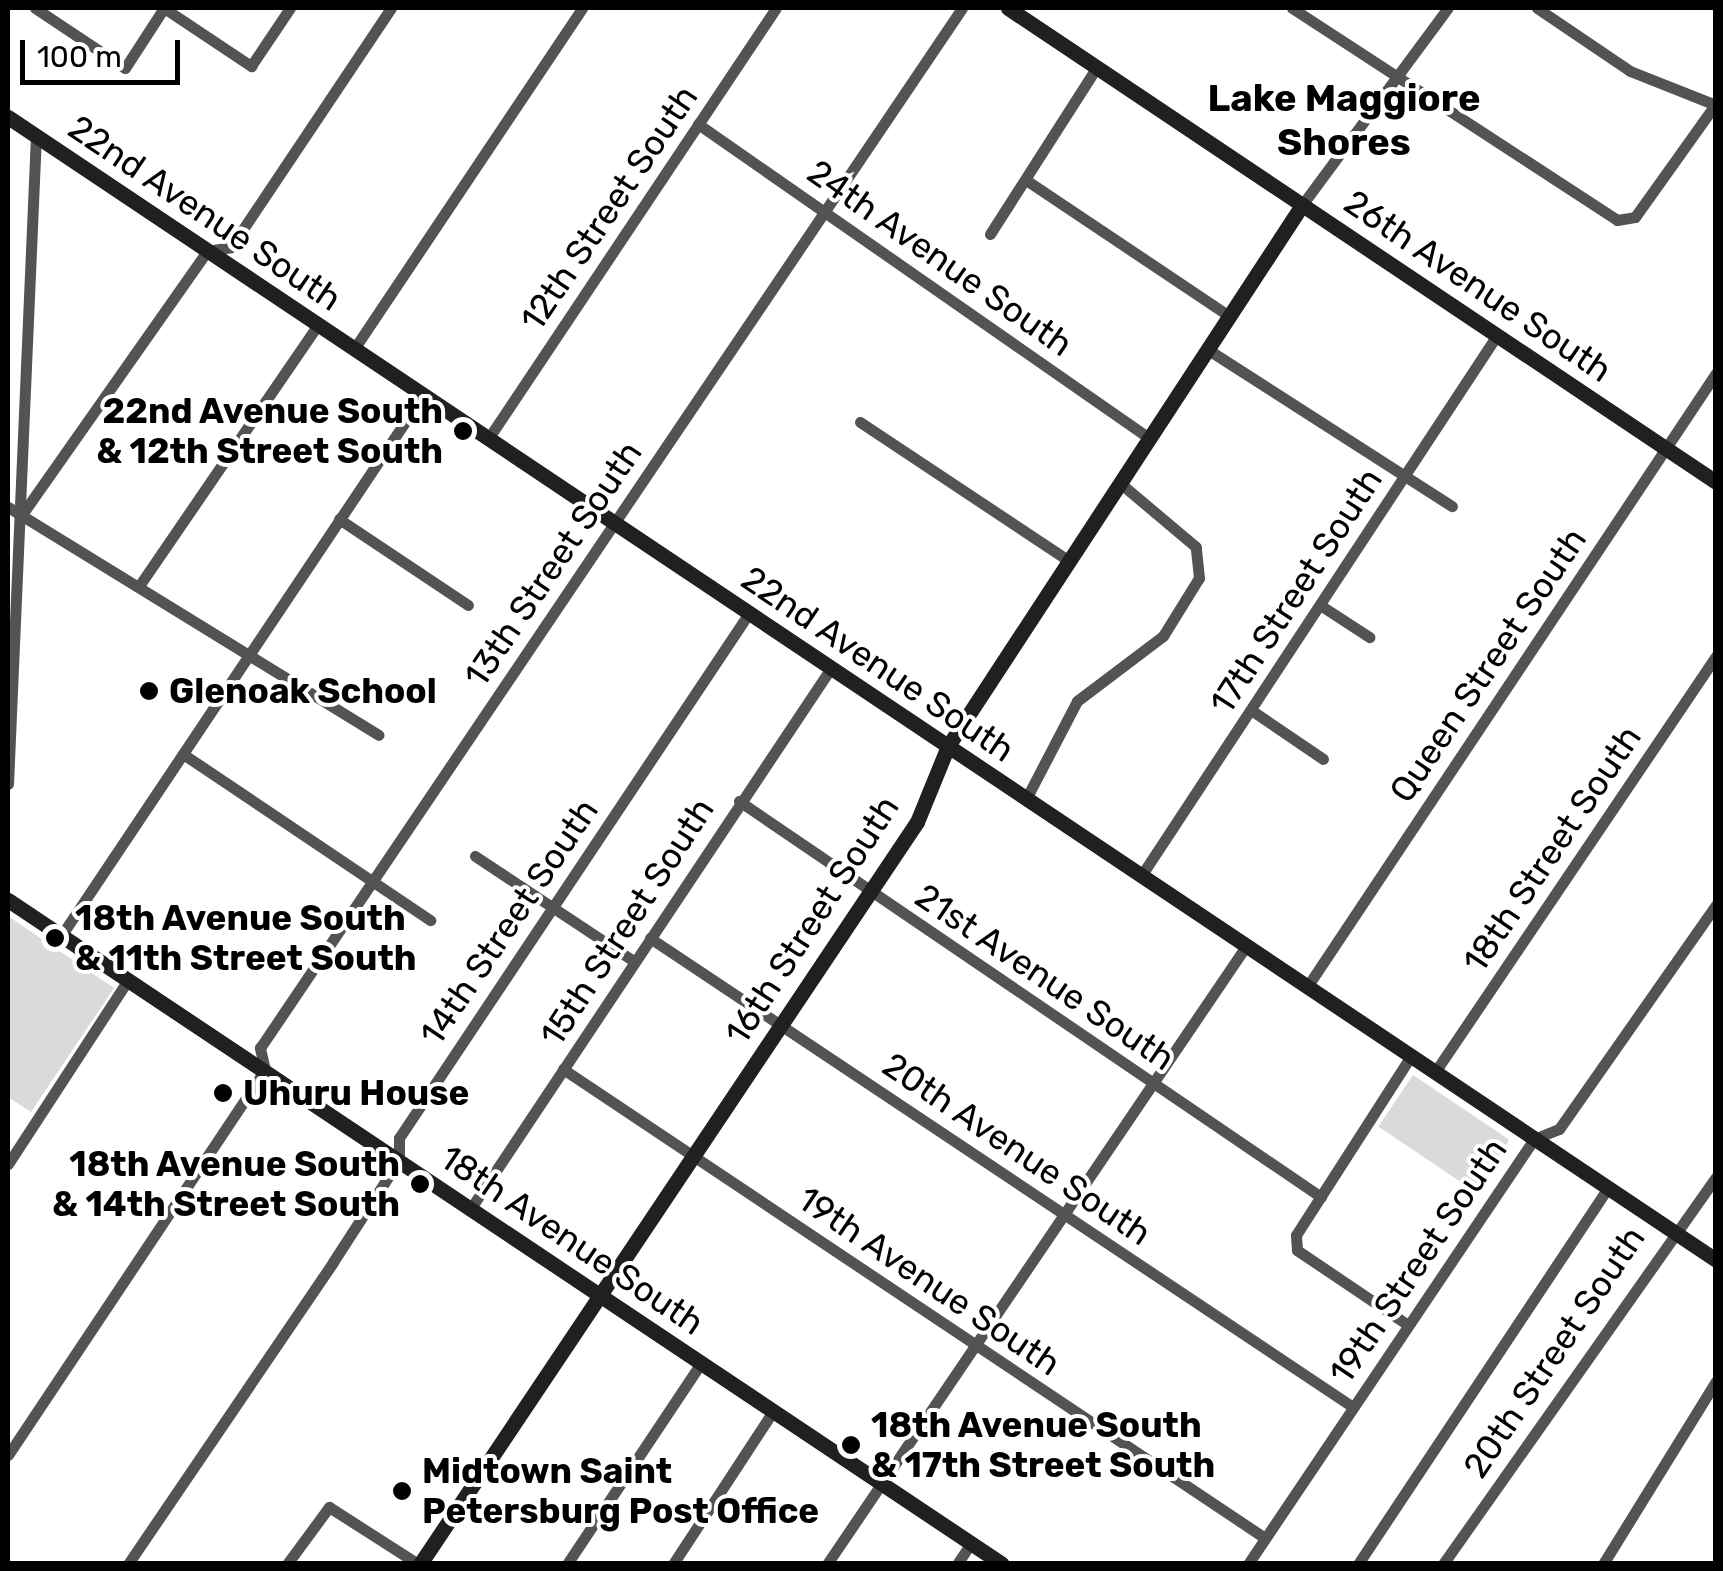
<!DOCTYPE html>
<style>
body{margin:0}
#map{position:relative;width:1723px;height:1571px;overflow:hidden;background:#fff;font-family:Rubik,sans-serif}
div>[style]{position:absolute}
.green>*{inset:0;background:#dadada;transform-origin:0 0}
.street>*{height:11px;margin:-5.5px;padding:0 5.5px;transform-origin:5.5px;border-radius:5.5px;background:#535353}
.secondary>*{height:15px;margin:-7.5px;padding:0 7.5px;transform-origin:7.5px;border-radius:7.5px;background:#202020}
.dots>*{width:28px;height:28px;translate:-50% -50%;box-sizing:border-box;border:5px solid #fff;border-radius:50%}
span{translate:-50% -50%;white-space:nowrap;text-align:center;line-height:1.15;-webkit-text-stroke:8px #fff;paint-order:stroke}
.street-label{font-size:35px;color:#000}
.poi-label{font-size:35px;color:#000;font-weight:700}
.right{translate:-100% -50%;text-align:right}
.left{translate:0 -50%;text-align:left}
.neighbourhood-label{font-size:38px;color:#000;font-weight:700}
.frame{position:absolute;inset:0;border:10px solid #000;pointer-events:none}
.scale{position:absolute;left:20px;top:40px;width:160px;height:45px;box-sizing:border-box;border:5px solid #000;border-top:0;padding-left:12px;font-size:30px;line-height:35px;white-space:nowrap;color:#000;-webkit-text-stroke:8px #fff;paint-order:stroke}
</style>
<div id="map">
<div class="green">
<i style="clip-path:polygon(8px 916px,114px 988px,31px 1112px,8px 1097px)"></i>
<i style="left:1413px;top:1075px;width:116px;height:62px;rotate:34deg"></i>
</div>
<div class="street">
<i style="left:35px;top:8px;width:108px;rotate:33.7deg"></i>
<i style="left:125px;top:68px;width:72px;rotate:-57deg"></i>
<i style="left:164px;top:8px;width:105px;rotate:33.7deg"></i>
<i style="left:251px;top:66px;width:70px;rotate:-56.1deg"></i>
<i style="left:1292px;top:8px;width:388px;rotate:33.1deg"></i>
<i style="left:1617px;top:220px;width:18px;rotate:-9deg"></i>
<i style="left:1635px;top:217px;width:138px;rotate:-54.5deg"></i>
<i style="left:1537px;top:8px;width:112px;rotate:34.1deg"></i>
<i style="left:1630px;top:71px;width:92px;rotate:21.6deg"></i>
<i style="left:698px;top:124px;width:550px;rotate:34.85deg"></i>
<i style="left:1026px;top:180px;width:244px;rotate:33.8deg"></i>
<i style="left:1302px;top:205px;width:245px;rotate:-53.5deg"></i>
<i style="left:990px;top:234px;width:198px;rotate:-57.4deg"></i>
<i style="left:354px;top:349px;width:410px;rotate:-56.2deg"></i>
<i style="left:1207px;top:349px;width:291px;rotate:32.7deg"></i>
<i style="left:860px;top:422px;width:251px;rotate:33.6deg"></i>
<i style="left:488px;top:439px;width:518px;rotate:-56.25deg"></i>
<i style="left:8px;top:507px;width:435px;rotate:31.6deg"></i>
<i style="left:23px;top:513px;width:320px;rotate:-54.9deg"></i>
<i style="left:207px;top:251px;width:24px;rotate:-9deg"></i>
<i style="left:231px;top:247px;width:288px;rotate:-56.2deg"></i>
<i style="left:339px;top:519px;width:155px;rotate:33.7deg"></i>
<i style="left:139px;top:586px;width:316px;rotate:-55.6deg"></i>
<i style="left:1320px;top:605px;width:59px;rotate:33.1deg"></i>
<i style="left:1251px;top:710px;width:87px;rotate:34.2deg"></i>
<i style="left:183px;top:754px;width:298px;rotate:33.9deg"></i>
<i style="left:8px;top:784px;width:649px;rotate:-87.53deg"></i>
<i style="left:1026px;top:799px;width:110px;rotate:-62.5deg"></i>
<i style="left:1077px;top:701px;width:108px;rotate:-37.1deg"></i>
<i style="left:1163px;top:636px;width:68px;rotate:-58.2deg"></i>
<i style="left:1199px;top:578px;width:31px;rotate:-96deg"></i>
<i style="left:1196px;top:547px;width:99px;rotate:-139.9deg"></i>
<i style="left:739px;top:801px;width:704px;rotate:34.23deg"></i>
<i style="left:475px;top:856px;width:188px;rotate:33.5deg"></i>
<i style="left:1141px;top:876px;width:648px;rotate:-56.65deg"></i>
<i style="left:61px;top:936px;width:651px;rotate:-56.21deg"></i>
<i style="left:650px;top:938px;width:845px;rotate:33.71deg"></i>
<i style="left:1307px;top:987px;width:738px;rotate:-56.33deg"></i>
<i style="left:563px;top:1069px;width:844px;rotate:33.75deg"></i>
<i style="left:1435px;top:1072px;width:502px;rotate:-55.96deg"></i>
<i style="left:8px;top:1164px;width:220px;rotate:-56.9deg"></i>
<i style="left:471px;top:1208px;width:649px;rotate:-56.31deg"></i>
<i style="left:1408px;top:1325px;width:134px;rotate:-146deg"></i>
<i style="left:1297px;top:1250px;width:15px;rotate:-94deg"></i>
<i style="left:1296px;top:1235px;width:213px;rotate:-57.3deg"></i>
<i style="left:8px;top:1455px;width:463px;rotate:-56.3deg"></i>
<i style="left:265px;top:1070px;width:23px;rotate:-103deg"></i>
<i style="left:260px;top:1048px;width:1255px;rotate:-55.98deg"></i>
<i style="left:128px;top:1564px;width:365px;rotate:-55.8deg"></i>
<i style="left:333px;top:1262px;width:121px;rotate:-57.1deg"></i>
<i style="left:399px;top:1160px;width:22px;rotate:-90deg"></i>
<i style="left:399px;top:1138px;width:631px;rotate:-56.31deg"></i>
<i style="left:287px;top:1564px;width:71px;rotate:-53.6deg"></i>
<i style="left:329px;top:1507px;width:106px;rotate:32.6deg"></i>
<i style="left:567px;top:1564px;width:242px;rotate:-56.3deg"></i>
<i style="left:673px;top:1564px;width:183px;rotate:-56.8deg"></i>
<i style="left:827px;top:1564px;width:747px;rotate:-55.86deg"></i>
<i style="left:957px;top:1564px;width:25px;rotate:-56deg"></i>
<i style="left:1248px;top:1564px;width:512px;rotate:-56.06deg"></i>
<i style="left:1534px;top:1139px;width:27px;rotate:-22deg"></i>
<i style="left:1559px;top:1129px;width:274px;rotate:-55deg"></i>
<i style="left:1358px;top:1564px;width:452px;rotate:-56.4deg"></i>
<i style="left:1443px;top:1564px;width:474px;rotate:-54.8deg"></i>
<i style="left:1603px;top:1564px;width:215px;rotate:-58.3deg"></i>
</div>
<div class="secondary">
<i style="left:1008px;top:8px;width:852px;rotate:33.8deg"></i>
<i style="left:8px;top:117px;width:2055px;rotate:33.79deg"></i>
<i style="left:8px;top:900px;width:1195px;rotate:33.74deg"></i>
<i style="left:420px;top:1564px;width:893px;rotate:-56.19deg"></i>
<i style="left:917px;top:822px;width:82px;rotate:-67.8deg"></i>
<i style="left:948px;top:746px;width:647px;rotate:-56.8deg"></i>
</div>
<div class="dots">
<i style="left:463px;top:431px;background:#000"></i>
<i style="left:149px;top:691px;background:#000"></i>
<i style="left:55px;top:938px;background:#000"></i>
<i style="left:223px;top:1093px;background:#000"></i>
<i style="left:420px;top:1184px;background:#000"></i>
<i style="left:851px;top:1445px;background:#000"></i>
<i style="left:402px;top:1491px;background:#000"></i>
</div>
<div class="street-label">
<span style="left:609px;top:208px;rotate:-56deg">12th Street South</span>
<span style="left:205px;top:213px;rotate:34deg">22nd Avenue South</span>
<span style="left:940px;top:258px;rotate:35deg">24th Avenue South</span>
<span style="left:1478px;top:286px;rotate:34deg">26th Avenue South</span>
<span style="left:553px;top:564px;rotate:-56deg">13th Street South</span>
<span style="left:1296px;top:591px;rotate:-57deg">17th Street South</span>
<span style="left:878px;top:664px;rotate:34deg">22nd Avenue South</span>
<span style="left:1488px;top:665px;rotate:-56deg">Queen Street South</span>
<span style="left:1552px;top:849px;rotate:-56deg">18th Street South</span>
<span style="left:812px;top:920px;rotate:-57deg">16th Street South</span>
<span style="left:509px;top:922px;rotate:-56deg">14th Street South</span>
<span style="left:627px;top:922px;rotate:-57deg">15th Street South</span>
<span style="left:1045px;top:977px;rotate:34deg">21st Avenue South</span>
<span style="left:1017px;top:1149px;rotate:34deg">20th Avenue South</span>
<span style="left:572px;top:1240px;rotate:34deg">18th Avenue South</span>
<span style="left:1418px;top:1261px;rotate:-56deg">19th Street South</span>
<span style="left:929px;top:1281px;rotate:34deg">19th Avenue South</span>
<span style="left:1554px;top:1352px;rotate:-56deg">20th Street South</span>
</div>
<div class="poi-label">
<span class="right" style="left:443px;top:431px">22nd Avenue South<br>&amp; 12th Street South</span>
<span class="left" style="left:169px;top:691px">Glenoak School</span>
<span class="left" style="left:75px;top:938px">18th Avenue South<br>&amp; 11th Street South</span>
<span class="left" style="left:243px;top:1093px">Uhuru House</span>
<span class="right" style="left:400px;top:1184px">18th Avenue South<br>&amp; 14th Street South</span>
<span class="left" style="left:871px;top:1445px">18th Avenue South<br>&amp; 17th Street South</span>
<span class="left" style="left:422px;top:1491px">Midtown Saint<br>Petersburg Post Office</span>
</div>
<div class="neighbourhood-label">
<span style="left:1344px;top:121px">Lake Maggiore<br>Shores</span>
</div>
<div class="frame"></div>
<div class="scale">100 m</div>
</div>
